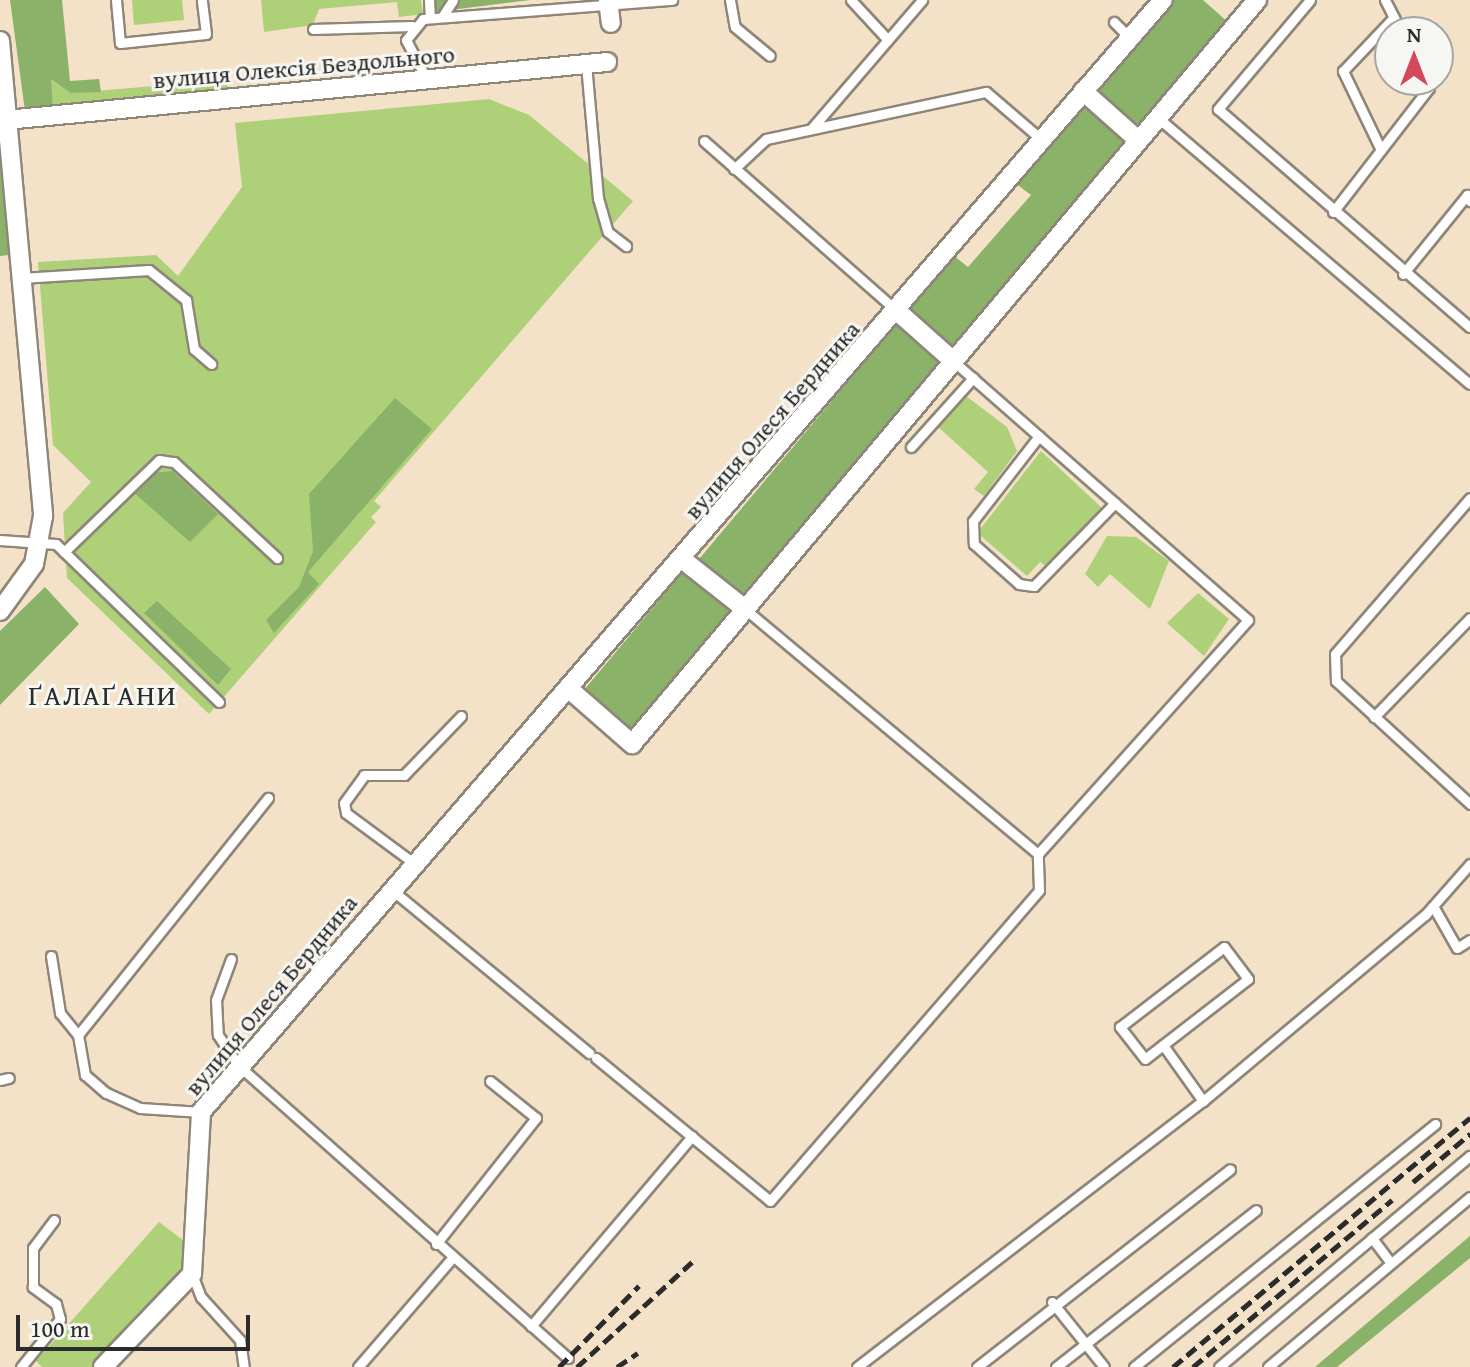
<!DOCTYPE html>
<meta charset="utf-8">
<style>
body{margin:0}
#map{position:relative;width:1470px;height:1367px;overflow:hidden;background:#f3e1c8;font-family:"Gentium Book Plus",serif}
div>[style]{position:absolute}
.green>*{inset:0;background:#aed079}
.forest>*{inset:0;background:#8ab269;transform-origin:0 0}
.roads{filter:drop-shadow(2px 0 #8f867a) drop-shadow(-2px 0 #8f867a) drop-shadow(0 2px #8f867a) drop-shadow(0 -2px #8f867a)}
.service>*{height:9px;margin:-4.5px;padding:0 4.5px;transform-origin:4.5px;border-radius:4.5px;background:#fff}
.minor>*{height:18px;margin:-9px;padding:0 9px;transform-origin:9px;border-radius:9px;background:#fff}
.rail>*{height:5px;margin-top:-2.5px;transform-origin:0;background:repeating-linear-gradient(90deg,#2b2b2b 0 12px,transparent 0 18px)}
span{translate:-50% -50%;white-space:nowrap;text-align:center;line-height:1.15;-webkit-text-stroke:6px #f6f6f2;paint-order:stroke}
.street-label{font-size:24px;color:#2b2b2b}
.quarter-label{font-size:28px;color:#2b2b2b;letter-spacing:2px}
.north{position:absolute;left:1374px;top:16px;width:80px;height:80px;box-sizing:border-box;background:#f6f6f2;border:2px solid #a5a5a2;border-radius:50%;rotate:0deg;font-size:22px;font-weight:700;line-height:32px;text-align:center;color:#2b2b2b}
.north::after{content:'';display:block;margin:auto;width:28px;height:36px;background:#d1495b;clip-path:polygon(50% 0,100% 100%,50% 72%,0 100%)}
.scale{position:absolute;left:16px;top:1315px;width:234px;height:36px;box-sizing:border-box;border:4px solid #2b2b2b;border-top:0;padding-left:10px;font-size:24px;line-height:28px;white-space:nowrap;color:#2b2b2b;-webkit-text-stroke:6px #f6f6f2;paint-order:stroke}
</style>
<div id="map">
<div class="green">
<i style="clip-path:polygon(132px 0,182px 0,184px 20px,134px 25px)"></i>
<i style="clip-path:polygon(261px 0,421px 0,423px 14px,399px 17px,397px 2px,319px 9px,313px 25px,264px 32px)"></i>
<i style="clip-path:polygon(50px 78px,72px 93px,226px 80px,228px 92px,53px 108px)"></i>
<i style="clip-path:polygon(489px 99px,529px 115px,633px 201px,374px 501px,381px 507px,371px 517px,376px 522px,209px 714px,67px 578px,63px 513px,91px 482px,53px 445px,38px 262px,156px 255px,178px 276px,242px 187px,235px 123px)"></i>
<i style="clip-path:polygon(966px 396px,1007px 427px,1017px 451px,984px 496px,974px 489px,988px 472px,938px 427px)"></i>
<i style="clip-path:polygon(1041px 451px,1103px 509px,1050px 569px,1040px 562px,1027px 576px,981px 536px,981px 528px)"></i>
<i style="clip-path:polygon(1107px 536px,1136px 537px,1169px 561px,1150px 609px,1110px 574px,1098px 587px,1085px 574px)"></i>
<i style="clip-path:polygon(1198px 593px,1229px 619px,1204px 656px,1167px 623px)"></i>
<i style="clip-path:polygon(159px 1222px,184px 1241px,187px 1268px,91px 1367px,42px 1367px,36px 1361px)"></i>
</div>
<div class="forest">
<i style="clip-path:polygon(10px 0,62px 0,70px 81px,99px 79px,101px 92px,71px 93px,51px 79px,53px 108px,25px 111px)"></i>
<i style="clip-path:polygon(433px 0,530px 0,434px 12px)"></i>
<i style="clip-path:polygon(1173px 0,1203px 0,1230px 24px,1138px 129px,1092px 92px)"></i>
<i style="clip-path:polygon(1083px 102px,1128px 142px,950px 350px,907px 310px,954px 256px,968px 267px,1031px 195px,1015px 183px)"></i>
<i style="clip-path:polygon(0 146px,9px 255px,0 256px)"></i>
<i style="left:898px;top:322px;width:57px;height:311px;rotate:40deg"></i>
<i style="clip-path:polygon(395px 398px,432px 429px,308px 572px,319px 584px,274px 633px,266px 620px,299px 587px,313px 551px,309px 494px)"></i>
<i style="clip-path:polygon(172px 471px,218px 514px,190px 542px,132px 491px,150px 473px)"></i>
<i style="left:683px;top:572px;width:65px;height:154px;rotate:40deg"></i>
<i style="clip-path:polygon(45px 587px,79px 624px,0 705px,0 631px)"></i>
<i style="clip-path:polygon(157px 601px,231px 669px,218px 685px,144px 613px)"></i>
<i style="clip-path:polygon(1470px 1236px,1470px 1258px,1337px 1367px,1315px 1367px)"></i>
</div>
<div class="roads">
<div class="service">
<i style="left:116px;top:0;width:43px;rotate:84.7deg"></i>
<i style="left:120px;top:43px;width:86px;rotate:-6deg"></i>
<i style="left:206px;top:34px;width:34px;rotate:-97deg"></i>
<i style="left:429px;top:0;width:18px;rotate:87deg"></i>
<i style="left:730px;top:0;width:27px;rotate:80deg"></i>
<i style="left:735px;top:27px;width:45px;rotate:39.6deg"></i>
<i style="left:851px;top:0;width:54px;rotate:47.2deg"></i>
<i style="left:1310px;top:0;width:143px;rotate:130.2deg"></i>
<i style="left:1218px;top:109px;width:333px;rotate:40.9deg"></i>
<i style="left:1385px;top:0;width:36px;rotate:63deg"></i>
<i style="left:442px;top:17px;width:20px;rotate:-57deg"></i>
<i style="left:1114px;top:22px;width:23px;rotate:45deg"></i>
<i style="left:313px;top:29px;width:99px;rotate:-1.7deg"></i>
<i style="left:586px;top:64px;width:135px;rotate:84.9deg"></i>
<i style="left:598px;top:198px;width:35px;rotate:74deg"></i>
<i style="left:608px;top:232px;width:23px;rotate:38deg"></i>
<i style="left:427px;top:80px;width:45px;rotate:-117.7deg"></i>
<i style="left:406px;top:40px;width:27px;rotate:-51deg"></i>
<i style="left:423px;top:19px;width:250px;rotate:-4.4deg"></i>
<i style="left:1157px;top:117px;width:411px;rotate:40.5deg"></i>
<i style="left:812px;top:128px;width:169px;rotate:-49.3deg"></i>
<i style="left:704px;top:141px;width:257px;rotate:41.4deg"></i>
<i style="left:1381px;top:150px;width:88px;rotate:-115.7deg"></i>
<i style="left:1343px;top:71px;width:74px;rotate:-46.6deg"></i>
<i style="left:734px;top:169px;width:44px;rotate:-43.2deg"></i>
<i style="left:766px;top:139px;width:225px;rotate:-12.1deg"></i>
<i style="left:986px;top:92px;width:74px;rotate:40.6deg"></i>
<i style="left:1333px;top:212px;width:157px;rotate:-52.3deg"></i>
<i style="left:1429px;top:88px;width:9px;rotate:-117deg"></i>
<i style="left:1403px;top:274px;width:102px;rotate:-51deg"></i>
<i style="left:1467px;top:195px;width:7px;rotate:63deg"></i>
<i style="left:21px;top:278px;width:128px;rotate:-3.6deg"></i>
<i style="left:149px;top:270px;width:48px;rotate:39deg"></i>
<i style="left:186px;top:300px;width:50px;rotate:80.7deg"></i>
<i style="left:194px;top:349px;width:23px;rotate:41deg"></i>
<i style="left:1039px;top:436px;width:108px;rotate:127.8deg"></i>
<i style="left:973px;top:521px;width:23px;rotate:88deg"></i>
<i style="left:974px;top:544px;width:60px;rotate:41.6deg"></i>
<i style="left:1019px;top:584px;width:15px;rotate:8deg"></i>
<i style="left:1034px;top:586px;width:116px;rotate:-45.7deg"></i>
<i style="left:911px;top:447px;width:93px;rotate:-48.1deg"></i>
<i style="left:1470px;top:498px;width:206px;rotate:130.9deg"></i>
<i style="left:1335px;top:654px;width:27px;rotate:88deg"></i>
<i style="left:1336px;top:681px;width:182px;rotate:42.5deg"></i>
<i style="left:0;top:540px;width:56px;rotate:4.1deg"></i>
<i style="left:56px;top:544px;width:227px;rotate:44.1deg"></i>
<i style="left:64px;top:552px;width:132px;rotate:-44.1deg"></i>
<i style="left:159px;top:460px;width:15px;rotate:8deg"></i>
<i style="left:174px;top:462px;width:141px;rotate:43deg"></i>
<i style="left:745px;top:609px;width:382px;rotate:39.9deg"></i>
<i style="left:1374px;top:717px;width:138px;rotate:-45.9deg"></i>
<i style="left:415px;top:864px;width:86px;rotate:-143.5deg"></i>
<i style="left:346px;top:813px;width:10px;rotate:-101deg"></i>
<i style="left:344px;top:803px;width:34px;rotate:-54deg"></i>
<i style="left:364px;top:775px;width:40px"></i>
<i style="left:404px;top:775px;width:82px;rotate:-46deg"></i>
<i style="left:392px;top:890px;width:256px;rotate:39.6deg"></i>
<i style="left:1433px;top:906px;width:48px;rotate:60.3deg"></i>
<i style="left:1457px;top:948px;width:15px;rotate:-32deg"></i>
<i style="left:1224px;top:947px;width:40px;rotate:53deg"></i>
<i style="left:1248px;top:979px;width:130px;rotate:142.2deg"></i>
<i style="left:1145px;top:1059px;width:41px;rotate:-128deg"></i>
<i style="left:1120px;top:1027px;width:131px;rotate:-37.6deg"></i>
<i style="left:51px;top:956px;width:58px;rotate:81deg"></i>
<i style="left:60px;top:1013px;width:28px;rotate:51deg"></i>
<i style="left:231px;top:959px;width:44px;rotate:110.1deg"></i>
<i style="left:216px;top:1000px;width:35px;rotate:87deg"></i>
<i style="left:218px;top:1035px;width:37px;rotate:56deg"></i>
<i style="left:239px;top:1066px;width:440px;rotate:41.6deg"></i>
<i style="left:1163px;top:1045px;width:69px;rotate:54.5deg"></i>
<i style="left:596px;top:1058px;width:225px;rotate:39.4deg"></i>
<i style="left:770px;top:1201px;width:411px;rotate:-49.1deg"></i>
<i style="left:1039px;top:890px;width:36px;rotate:-92deg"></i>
<i style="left:1038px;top:854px;width:314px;rotate:-48.1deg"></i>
<i style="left:1248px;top:620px;width:393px;rotate:-138.7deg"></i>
<i style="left:0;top:1080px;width:9px;rotate:-13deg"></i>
<i style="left:201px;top:1112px;width:61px;rotate:-176.2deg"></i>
<i style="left:140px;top:1108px;width:37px;rotate:-156deg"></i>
<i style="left:106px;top:1093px;width:28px;rotate:-139deg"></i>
<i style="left:85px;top:1075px;width:41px;rotate:-99.9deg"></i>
<i style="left:78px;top:1035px;width:304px;rotate:-51.3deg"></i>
<i style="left:1372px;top:1238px;width:31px;rotate:53deg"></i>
<i style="left:436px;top:1244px;width:161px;rotate:-51.6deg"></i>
<i style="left:536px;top:1118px;width:59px;rotate:-141.2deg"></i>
<i style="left:192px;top:1274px;width:25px;rotate:69deg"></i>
<i style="left:201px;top:1297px;width:58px;rotate:47.8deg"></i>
<i style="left:240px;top:1340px;width:27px;rotate:82deg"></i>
<i style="left:1052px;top:1302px;width:83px;rotate:51.3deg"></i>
<i style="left:531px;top:1326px;width:249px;rotate:-49.7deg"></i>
<i style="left:21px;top:1367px;width:62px;rotate:-50.9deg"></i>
<i style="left:60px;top:1319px;width:16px;rotate:-105deg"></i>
<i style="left:56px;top:1304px;width:29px;rotate:-144deg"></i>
<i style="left:33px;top:1287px;width:39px;rotate:-90deg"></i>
<i style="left:33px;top:1248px;width:35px;rotate:-53deg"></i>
<i style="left:358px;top:1367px;width:144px;rotate:-49.2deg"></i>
<i style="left:857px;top:1367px;width:436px;rotate:-37.6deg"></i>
<i style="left:1203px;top:1101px;width:290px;rotate:-40deg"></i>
<i style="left:1425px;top:915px;width:68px;rotate:-48.6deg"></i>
<i style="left:977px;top:1367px;width:321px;rotate:-38deg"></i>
<i style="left:1056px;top:1367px;width:254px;rotate:-38.1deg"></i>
<i style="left:1134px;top:1367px;width:387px;rotate:-38.9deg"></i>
<i style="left:1219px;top:1367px;width:328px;rotate:-40.1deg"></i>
<i style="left:1268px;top:1367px;width:264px;rotate:-40.1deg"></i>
</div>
<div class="minor">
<i style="left:608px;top:0;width:23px;rotate:83deg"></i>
<i style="left:0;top:41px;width:477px;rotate:84.8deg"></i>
<i style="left:43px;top:516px;width:49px;rotate:100.6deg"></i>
<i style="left:34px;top:564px;width:58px;rotate:125.9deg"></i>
<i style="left:1083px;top:91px;width:74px;rotate:41.7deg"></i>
<i style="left:6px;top:120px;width:604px;rotate:-5.51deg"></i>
<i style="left:897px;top:311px;width:72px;rotate:41.6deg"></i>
<i style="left:683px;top:560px;width:79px;rotate:38.3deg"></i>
<i style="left:569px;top:689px;width:84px;rotate:41.1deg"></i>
<i style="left:632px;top:744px;width:972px;rotate:-49.97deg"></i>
<i style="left:103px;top:1367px;width:129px;rotate:-46.3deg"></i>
<i style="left:192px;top:1274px;width:162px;rotate:-86.8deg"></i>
<i style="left:201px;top:1112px;width:1470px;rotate:-49.14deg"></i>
</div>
</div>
<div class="rail">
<i style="left:1413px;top:1182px;width:75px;rotate:-40.1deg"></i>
<i style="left:559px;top:1367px;width:114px;rotate:-45.4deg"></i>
<i style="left:577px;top:1367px;width:156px;rotate:-42.4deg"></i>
<i style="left:617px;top:1367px;width:25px;rotate:-34deg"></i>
<i style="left:1173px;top:1367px;width:388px;rotate:-40deg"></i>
<i style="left:1193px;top:1367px;width:260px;rotate:-40deg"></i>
</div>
<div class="street-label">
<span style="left:304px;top:67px;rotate:-5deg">вулиця Олексія Бездольного</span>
<span style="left:772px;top:420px;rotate:-49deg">вулиця Олеся Бердника</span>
<span style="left:271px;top:995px;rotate:-50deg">вулиця Олеся Бердника</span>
</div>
<div class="quarter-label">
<span style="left:103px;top:695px">ҐАЛАҐАНИ</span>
</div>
<div class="north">N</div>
<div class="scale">100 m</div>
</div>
